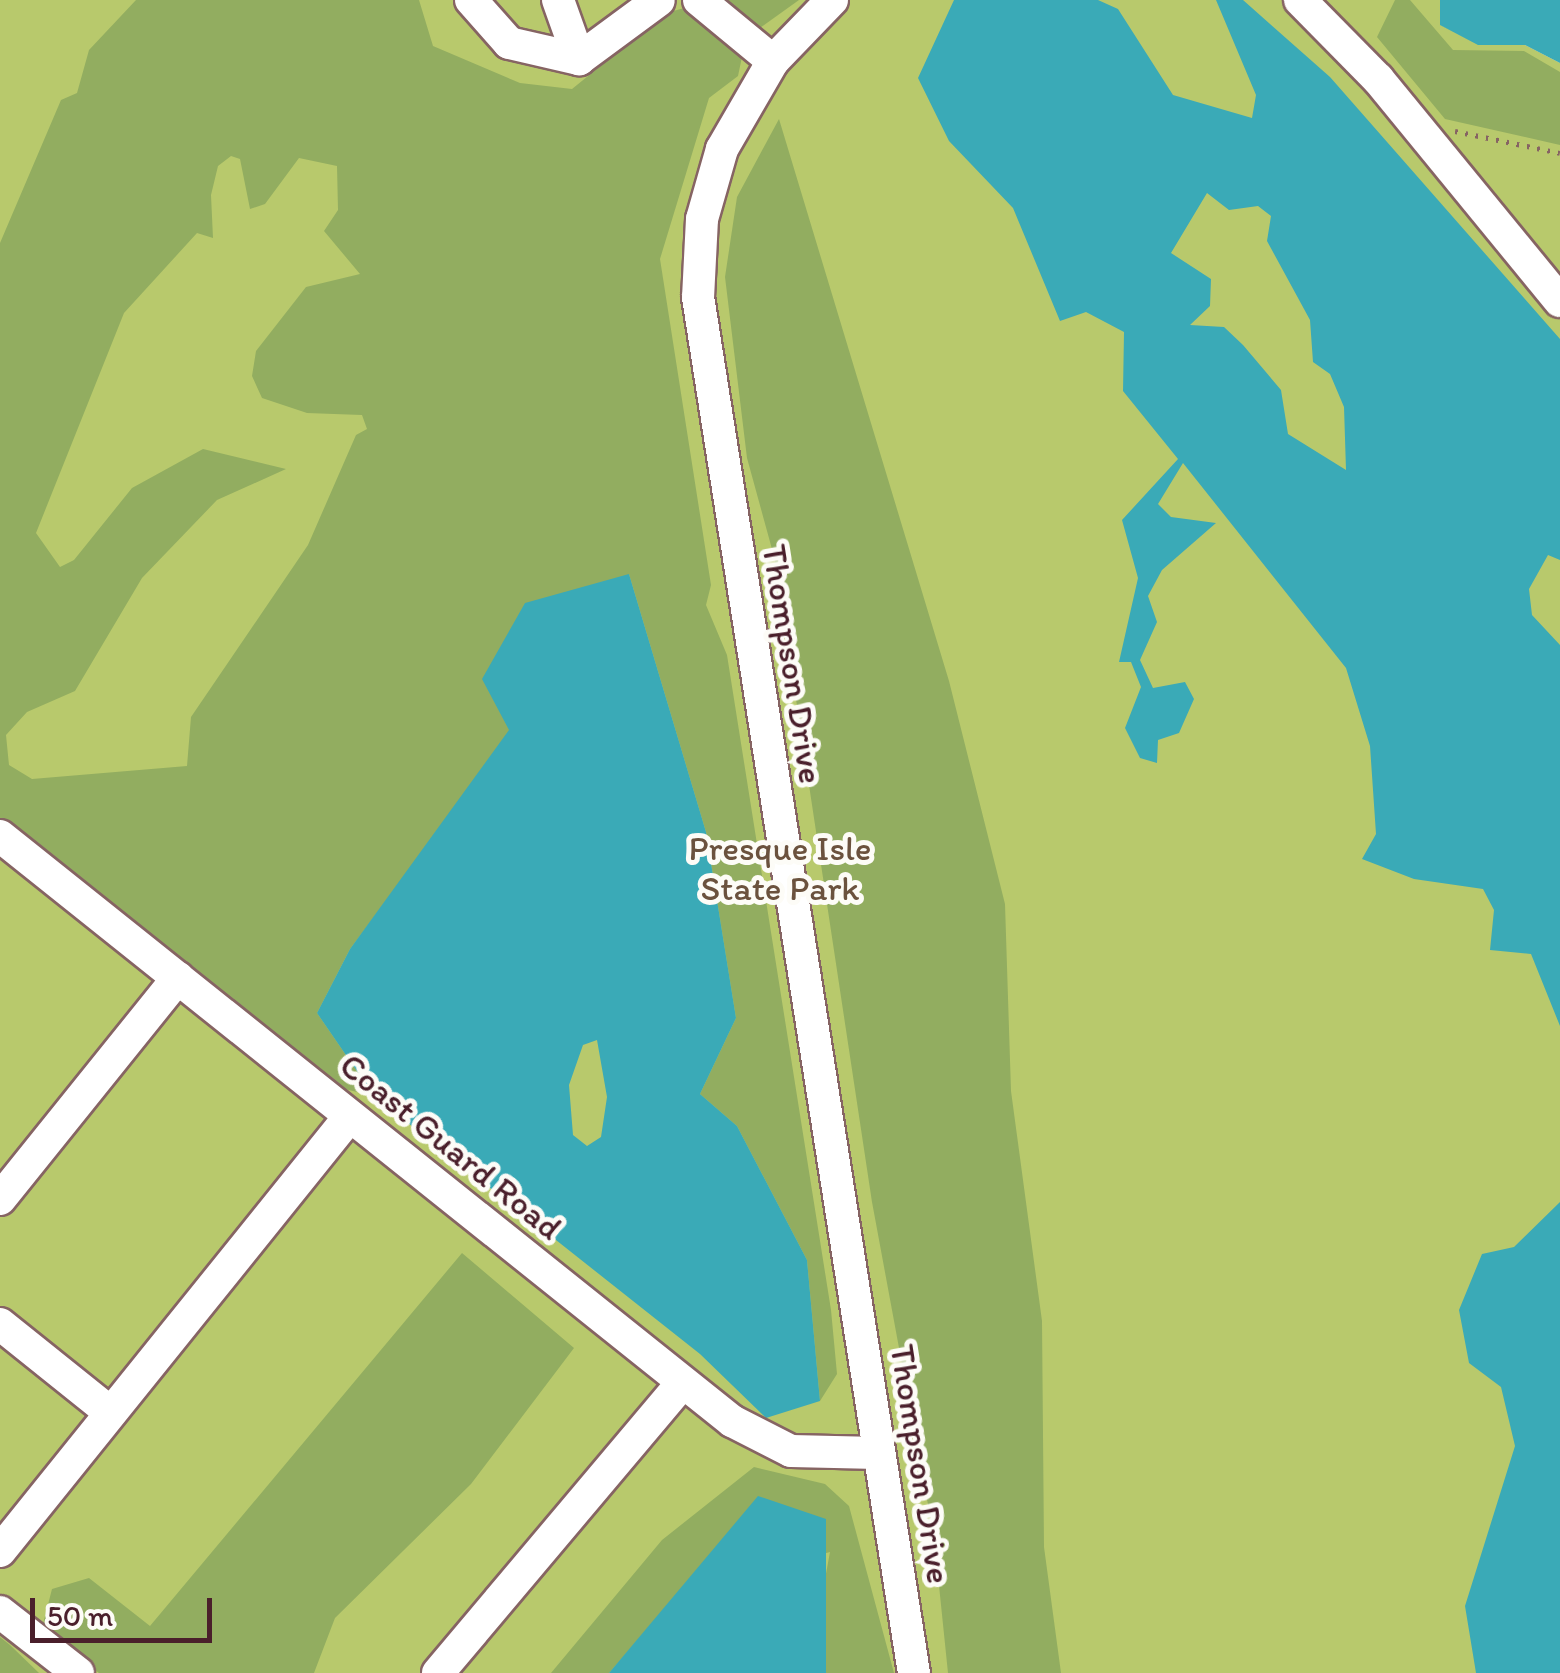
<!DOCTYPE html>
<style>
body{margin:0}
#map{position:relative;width:1560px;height:1673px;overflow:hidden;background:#f5e3ca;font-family:Itim,sans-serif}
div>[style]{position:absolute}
.green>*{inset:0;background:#b8c96c}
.forest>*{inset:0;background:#92ad60}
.water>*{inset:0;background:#3aaab7}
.path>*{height:5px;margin-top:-2.5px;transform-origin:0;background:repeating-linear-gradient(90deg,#866463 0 2.5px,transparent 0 10.5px)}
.roads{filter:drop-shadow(2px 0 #866463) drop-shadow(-2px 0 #866463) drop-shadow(0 2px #866463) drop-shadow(0 -2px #866463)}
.minor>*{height:32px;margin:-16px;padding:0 16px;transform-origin:16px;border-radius:16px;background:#fff}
span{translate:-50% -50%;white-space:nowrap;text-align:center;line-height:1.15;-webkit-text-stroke:10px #fdfcf7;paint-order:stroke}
.street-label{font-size:35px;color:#4a1f2b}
.park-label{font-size:35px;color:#6b523e}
.scale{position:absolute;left:30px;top:1598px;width:182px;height:45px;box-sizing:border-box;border:5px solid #4a1f2b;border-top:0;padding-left:12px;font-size:30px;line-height:35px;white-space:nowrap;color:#4a1f2b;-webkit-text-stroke:8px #fdfcf7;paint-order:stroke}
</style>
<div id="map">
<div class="green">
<i style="clip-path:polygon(0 0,1440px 0,1441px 25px,1478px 44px,1525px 45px,1560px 63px,1560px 1673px,0 1673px)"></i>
</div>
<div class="forest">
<i style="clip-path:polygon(evenodd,136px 0,419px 0,433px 46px,520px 83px,572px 89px,666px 13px,688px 7px,742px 57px,738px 76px,709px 98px,660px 259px,711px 585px,706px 605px,727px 655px,831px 1310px,837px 1374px,820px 1401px,807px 1260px,737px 1126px,700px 1094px,736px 1018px,706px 832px,629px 574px,350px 949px,317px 1013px,374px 1096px,336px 1087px,0 821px,0 243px,61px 100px,77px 93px,89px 50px,136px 0,231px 156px,240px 159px,250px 209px,265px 204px,299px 158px,337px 166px,338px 210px,324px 231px,360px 274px,306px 287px,256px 351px,252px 376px,262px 398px,307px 413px,362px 415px,367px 429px,356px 435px,308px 545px,191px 717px,187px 766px,32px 779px,9px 765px,6px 735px,27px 712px,75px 691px,142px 578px,217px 500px,286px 469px,203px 449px,132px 488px,74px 560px,60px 567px,36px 533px,124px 313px,197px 233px,213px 238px,211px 195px,218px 166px,231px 156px)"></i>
<i style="clip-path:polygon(709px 0,799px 0,757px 30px)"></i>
<i style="clip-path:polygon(1395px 0,1410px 0,1453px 50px,1524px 51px,1560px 72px,1560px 145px,1445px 119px,1377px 37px)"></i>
<i style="clip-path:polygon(779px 119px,949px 681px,1005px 904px,1011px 1091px,1042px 1321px,1044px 1547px,1061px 1673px,948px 1673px,934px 1537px,872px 1202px,775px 560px,747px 458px,725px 277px,737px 197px)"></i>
<i style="clip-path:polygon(462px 1253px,574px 1348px,471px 1484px,335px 1618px,314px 1673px,99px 1673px,42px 1628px,52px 1589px,89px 1578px,150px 1626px)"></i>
<i style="clip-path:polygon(754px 1467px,825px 1484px,849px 1506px,894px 1673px,826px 1673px,820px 1606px,830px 1552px,679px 1593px,609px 1673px,551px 1673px,662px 1540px)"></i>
<i style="clip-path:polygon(0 1637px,10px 1645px,39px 1673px,0 1673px)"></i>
</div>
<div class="water">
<i style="clip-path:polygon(evenodd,954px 0,1098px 0,1118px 9px,1173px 95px,1252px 118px,1256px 95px,1216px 0,1243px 0,1330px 77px,1560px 339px,1560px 560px,1548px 555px,1529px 589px,1532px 615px,1560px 645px,1560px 1026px,1531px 954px,1490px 950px,1494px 910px,1483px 889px,1414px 879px,1362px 859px,1376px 834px,1370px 746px,1346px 668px,1183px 463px,1158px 504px,1171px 517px,1216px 523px,1162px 570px,1148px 596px,1157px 622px,1140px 660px,1153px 688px,1185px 682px,1194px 699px,1179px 733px,1158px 740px,1157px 763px,1140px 758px,1125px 728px,1141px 687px,1131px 662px,1119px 662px,1138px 578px,1122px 520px,1178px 459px,1123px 391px,1124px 332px,1086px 312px,1060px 321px,1013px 208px,949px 141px,918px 78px,954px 0,1207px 193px,1229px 210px,1258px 206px,1271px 216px,1267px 241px,1310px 320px,1313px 362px,1330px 374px,1344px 407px,1346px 470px,1288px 434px,1281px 390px,1243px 345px,1224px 327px,1190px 325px,1210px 306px,1211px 279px,1171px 253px,1207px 193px)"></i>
<i style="clip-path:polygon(1440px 0,1560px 0,1560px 63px,1525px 45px,1478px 45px,1440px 25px)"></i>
<i style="clip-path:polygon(evenodd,629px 574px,706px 832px,736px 1018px,700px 1094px,737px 1126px,807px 1260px,820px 1401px,766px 1418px,700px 1354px,374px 1096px,317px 1013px,350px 949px,509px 730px,482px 679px,525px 603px,629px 574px,597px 1040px,607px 1097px,601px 1137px,587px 1146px,573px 1135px,569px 1085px,583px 1045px,597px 1040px)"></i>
<i style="clip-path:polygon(1560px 1202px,1560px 1673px,1476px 1673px,1465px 1606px,1515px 1446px,1501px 1387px,1469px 1363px,1459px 1310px,1482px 1254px,1514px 1247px)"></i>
<i style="clip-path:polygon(758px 1496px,826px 1519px,826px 1673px,609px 1673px)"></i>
</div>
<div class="path">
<i style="left:1455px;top:131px;width:107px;rotate:11.8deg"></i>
</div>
<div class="roads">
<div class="minor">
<i style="left:471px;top:0;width:57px;rotate:48.5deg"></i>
<i style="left:509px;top:43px;width:72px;rotate:12.9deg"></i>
<i style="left:579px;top:59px;width:99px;rotate:-36.4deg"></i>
<i style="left:558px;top:0;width:63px;rotate:70.4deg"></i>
<i style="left:699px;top:0;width:96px;rotate:39.5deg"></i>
<i style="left:832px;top:0;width:85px;rotate:134deg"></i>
<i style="left:773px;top:61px;width:102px;rotate:120.1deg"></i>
<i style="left:722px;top:149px;width:73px;rotate:105.9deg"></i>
<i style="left:702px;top:219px;width:78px;rotate:92.9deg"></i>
<i style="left:698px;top:297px;width:1393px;rotate:81.08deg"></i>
<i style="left:1300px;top:0;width:111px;rotate:45.4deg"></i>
<i style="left:1378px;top:79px;width:287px;rotate:50.7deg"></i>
<i style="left:0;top:836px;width:937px;rotate:38.63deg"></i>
<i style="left:732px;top:1421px;width:66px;rotate:27deg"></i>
<i style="left:791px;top:1451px;width:87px;rotate:1.3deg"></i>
<i style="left:0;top:1199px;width:284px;rotate:-51.2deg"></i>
<i style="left:0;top:1324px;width:141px;rotate:38.7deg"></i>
<i style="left:0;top:1551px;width:558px;rotate:-51.18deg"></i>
<i style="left:0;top:1612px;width:99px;rotate:38deg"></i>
<i style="left:438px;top:1673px;width:379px;rotate:-49.9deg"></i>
</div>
</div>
<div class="street-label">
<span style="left:793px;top:664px;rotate:81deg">Thompson Drive</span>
<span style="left:451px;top:1146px;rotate:39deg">Coast Guard Road</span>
<span style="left:921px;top:1464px;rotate:81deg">Thompson Drive</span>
</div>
<div class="park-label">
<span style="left:780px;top:868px">Presque Isle<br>State Park</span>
</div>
<div class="scale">50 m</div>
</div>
